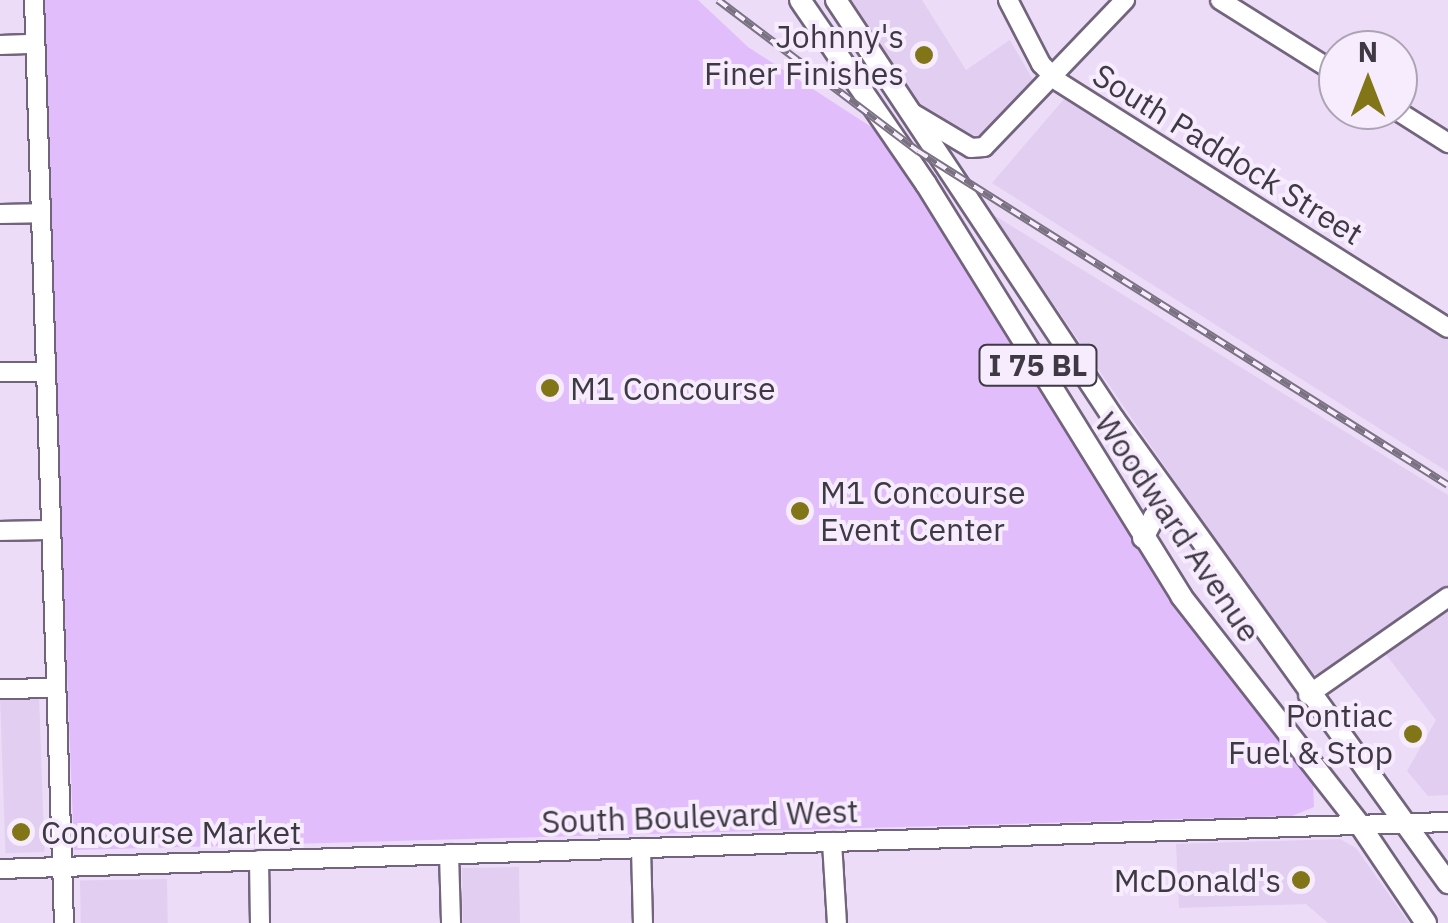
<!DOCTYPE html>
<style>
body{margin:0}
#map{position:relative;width:1448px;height:923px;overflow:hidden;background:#ecdcf8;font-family:"IBM Plex Sans",sans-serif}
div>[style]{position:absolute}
.built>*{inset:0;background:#e2cef0;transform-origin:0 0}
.green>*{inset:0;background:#e2bdfb}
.roads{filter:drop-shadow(2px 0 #72647c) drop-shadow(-2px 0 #72647c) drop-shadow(0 2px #72647c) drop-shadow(0 -2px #72647c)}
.minor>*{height:18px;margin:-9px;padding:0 9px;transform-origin:9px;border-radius:9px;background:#fff}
.major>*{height:20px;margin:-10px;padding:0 10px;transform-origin:10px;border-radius:10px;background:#fff}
.rail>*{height:8px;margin-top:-4px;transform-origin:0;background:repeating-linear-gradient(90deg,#f6ecfd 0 11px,#7a7182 0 22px);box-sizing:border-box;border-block:2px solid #7a7182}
.dots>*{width:28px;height:28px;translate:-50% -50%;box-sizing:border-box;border:5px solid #f6ecfd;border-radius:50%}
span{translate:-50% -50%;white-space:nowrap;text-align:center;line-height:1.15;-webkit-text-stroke:8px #f6ecfd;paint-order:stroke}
.shield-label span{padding:2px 8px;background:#f6ecfd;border:2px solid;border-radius:8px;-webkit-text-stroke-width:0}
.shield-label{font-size:30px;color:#3f3944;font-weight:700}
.poi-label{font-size:32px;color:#3f3944}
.right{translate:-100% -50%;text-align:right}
.left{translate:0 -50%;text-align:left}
.street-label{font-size:32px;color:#3f3944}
.north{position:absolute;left:1318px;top:30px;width:100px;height:100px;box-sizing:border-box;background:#f6ecfd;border:2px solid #ada4b3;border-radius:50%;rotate:0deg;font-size:28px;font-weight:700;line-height:40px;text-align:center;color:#3f3944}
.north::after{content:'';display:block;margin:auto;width:35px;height:45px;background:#817518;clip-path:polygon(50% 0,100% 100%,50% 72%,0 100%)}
</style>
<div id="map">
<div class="built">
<i style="clip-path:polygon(843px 0,922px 0,966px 70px,1010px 40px,1033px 80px,982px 139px,916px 105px)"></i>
<i style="clip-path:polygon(1064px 99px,1448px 339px,1448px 472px,992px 183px)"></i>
<i style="clip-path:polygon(992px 214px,1448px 495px,1448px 795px,1428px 796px,1407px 771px,1436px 720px,1375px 640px,1322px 674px,1307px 674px)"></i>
<i style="left:39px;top:695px;width:157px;height:39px;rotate:88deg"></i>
<i style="clip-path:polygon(1340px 839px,1356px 848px,1409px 923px,1328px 923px,1306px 904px,1179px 908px,1176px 844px)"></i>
<i style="left:519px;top:867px;width:56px;height:57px;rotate:89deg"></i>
<i style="left:167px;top:879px;width:44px;height:87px;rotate:89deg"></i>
</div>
<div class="green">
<i style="clip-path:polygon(41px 0,698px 0,748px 47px,879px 132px,1313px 784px,1314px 807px,1292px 816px,74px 850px)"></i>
</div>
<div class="roads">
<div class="minor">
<i style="left:34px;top:0;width:923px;rotate:88.14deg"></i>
<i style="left:1008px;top:0;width:72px;rotate:62.7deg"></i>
<i style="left:1041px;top:64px;width:25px;rotate:45deg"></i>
<i style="left:1059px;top:82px;width:460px;rotate:32.3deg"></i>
<i style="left:1220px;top:0;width:139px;rotate:32.1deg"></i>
<i style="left:0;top:45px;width:35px;rotate:-2deg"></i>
<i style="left:1396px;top:110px;width:62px;rotate:32.4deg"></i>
<i style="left:914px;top:114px;width:66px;rotate:30.8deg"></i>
<i style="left:971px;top:148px;width:13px;rotate:-4deg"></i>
<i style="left:984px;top:147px;width:204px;rotate:-46.2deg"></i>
<i style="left:0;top:214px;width:39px;rotate:-1deg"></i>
<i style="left:0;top:372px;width:45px"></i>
<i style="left:0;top:531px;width:50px;rotate:-1.1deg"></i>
<i style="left:0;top:689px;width:55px;rotate:-1deg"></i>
<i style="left:1308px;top:695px;width:171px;rotate:-35deg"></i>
<i style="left:832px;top:842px;width:81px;rotate:86.5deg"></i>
<i style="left:641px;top:848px;width:75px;rotate:88.5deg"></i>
<i style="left:449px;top:854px;width:69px;rotate:88.3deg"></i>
<i style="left:259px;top:860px;width:63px;rotate:89.1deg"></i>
<i style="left:0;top:869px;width:1449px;rotate:-1.86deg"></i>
</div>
<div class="major">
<i style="left:800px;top:0;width:223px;rotate:55.6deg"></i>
<i style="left:926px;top:184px;width:485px;rotate:58.2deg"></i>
<i style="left:1181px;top:596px;width:291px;rotate:52deg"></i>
<i style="left:1360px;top:825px;width:118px;rotate:56deg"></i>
<i style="left:836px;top:0;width:503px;rotate:56.44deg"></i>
<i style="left:1114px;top:419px;width:572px;rotate:54.25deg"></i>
<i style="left:1143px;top:538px;width:24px;rotate:-62deg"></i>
<i style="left:1154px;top:517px;width:31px;rotate:7deg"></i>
</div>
</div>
<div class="rail">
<i style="left:718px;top:0;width:251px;rotate:37.1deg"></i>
<i style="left:918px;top:151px;width:626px;rotate:32.22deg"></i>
</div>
<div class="dots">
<i style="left:924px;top:55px;background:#817518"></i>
<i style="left:550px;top:388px;background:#817518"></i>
<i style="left:800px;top:511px;background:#817518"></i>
<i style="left:1413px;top:734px;background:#817518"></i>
<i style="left:21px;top:832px;background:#817518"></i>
<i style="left:1301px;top:880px;background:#817518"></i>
</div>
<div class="shield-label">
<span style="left:1038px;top:365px">I 75 BL</span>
</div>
<div class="poi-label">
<span class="right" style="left:904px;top:55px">Johnny's<br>Finer Finishes</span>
<span class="left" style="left:570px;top:388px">M1 Concourse</span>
<span class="left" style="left:820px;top:511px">M1 Concourse<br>Event Center</span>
<span class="right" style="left:1393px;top:734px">Pontiac<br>Fuel &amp; Stop</span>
<span class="left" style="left:41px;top:832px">Concourse Market</span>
<span class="right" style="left:1281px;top:880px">McDonald's</span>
</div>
<div class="street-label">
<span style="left:1228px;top:154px;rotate:32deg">South Paddock Street</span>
<span style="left:1178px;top:527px;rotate:56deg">Woodward Avenue</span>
<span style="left:700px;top:816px;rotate:-2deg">South Boulevard West</span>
</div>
<div class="north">N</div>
</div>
